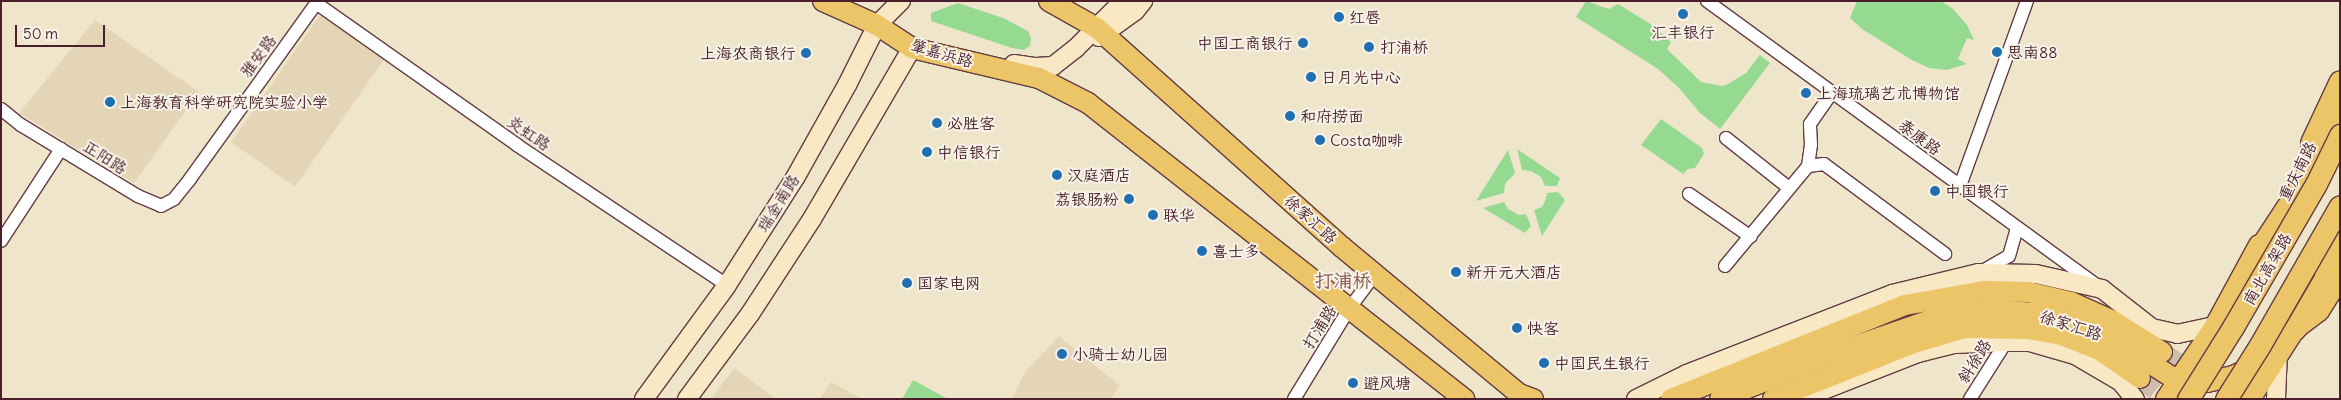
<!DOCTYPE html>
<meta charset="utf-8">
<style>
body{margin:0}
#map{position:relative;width:2341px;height:400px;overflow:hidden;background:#efe5ca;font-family:Delius,"LXGW WenKai TC",sans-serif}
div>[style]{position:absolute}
.built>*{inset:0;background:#e5d5b7;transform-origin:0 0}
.green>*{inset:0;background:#96da92}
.primary-tunnel>*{height:20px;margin-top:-10px;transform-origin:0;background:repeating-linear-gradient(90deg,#cebdaa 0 20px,transparent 0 30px)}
.roads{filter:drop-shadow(1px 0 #633d43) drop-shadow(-1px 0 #633d43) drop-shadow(0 1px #633d43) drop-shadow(0 -1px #633d43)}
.minor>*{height:12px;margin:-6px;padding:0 6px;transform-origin:6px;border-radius:6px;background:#fff}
.secondary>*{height:18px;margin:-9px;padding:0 9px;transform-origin:9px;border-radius:9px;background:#f8e8c3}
.primary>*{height:20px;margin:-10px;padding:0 10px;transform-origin:10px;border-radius:10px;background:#edc569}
.trunk>*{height:21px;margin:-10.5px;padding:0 10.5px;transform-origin:10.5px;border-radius:10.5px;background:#edc569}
.bridges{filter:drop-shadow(1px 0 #633d43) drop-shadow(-1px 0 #633d43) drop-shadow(0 1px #633d43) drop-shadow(0 -1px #633d43)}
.trunk-bridge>*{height:21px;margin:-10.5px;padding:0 10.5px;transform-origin:10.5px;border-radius:10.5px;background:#edc569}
.dots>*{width:14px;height:14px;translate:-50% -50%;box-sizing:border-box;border:2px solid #f7f3e8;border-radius:50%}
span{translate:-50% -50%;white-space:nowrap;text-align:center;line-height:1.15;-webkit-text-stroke:4px #f7f3e8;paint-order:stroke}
.poi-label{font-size:16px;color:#4a1f2b}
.left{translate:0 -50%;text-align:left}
.right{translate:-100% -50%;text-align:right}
.street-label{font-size:16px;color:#4a1f2b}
.quarter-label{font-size:19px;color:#85504a}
.frame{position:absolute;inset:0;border:2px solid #4a1f2b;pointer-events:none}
.scale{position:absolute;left:15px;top:25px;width:90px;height:22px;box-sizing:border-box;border:2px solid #4a1f2b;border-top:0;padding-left:6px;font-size:15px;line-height:18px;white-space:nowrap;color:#4a1f2b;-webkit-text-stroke:4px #f7f3e8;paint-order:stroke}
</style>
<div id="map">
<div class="built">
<i style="left:320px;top:15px;width:78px;height:155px;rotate:35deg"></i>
<i style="clip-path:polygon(95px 20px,199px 92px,134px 183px,19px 113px)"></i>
<i style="clip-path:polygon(1059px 336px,1120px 386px,1110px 399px,1012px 399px,1025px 372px)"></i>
<i style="clip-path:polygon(734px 368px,776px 399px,711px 399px)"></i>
<i style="clip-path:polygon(831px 382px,862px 399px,820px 399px)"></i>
</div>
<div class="green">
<i style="clip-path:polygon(1586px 1px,1609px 9px,1618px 4px,1652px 25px,1671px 42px,1667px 49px,1701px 82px,1722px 86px,1728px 84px,1746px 73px,1760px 55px,1770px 63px,1720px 129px,1700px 113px,1679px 88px,1658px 69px,1576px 17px)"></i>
<i style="clip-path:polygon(1857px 1px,1941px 1px,1952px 8px,1967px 25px,1974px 40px,1967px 38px,1958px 59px,1967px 64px,1947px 70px,1929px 68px,1910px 59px,1862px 29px,1850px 18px)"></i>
<i style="clip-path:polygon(958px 3px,1003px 18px,1028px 31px,1031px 38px,1030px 46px,1024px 50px,1012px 48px,931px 21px,931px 13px)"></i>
<i style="clip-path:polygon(1661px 119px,1702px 148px,1704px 154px,1695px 168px,1688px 169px,1683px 174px,1641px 145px)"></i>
<i style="clip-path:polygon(1517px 149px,1560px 178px,1557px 186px,1545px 186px,1541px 177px,1531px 171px,1522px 170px)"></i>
<i style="clip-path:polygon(1508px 150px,1515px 173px,1505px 184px,1504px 193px,1476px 201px)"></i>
<i style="clip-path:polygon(1558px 192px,1565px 200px,1542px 236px,1534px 210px,1542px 207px,1546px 199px,1547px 193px)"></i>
<i style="clip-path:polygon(1504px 202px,1508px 209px,1519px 215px,1526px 214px,1531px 226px,1525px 233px,1483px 208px)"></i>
<i style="clip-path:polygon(913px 380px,948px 399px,902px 399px)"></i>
</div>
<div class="primary-tunnel">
<i style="left:2162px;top:352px;width:47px;rotate:35.4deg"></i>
<i style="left:2140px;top:378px;width:34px;rotate:38deg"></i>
</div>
<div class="roads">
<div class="minor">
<i style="left:1707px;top:1px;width:482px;rotate:36.1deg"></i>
<i style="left:316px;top:3px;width:246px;rotate:35.2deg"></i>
<i style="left:517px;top:145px;width:252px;rotate:33.7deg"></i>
<i style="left:1px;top:109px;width:26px;rotate:39deg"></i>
<i style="left:21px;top:125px;width:137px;rotate:31.3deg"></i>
<i style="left:138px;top:196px;width:25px;rotate:23deg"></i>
<i style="left:161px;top:206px;width:15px;rotate:-28deg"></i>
<i style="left:174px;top:199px;width:26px;rotate:-51deg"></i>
<i style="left:190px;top:179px;width:219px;rotate:-54.3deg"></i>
<i style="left:1726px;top:138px;width:80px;rotate:38.4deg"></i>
<i style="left:1808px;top:166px;width:16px;rotate:-7deg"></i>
<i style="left:1824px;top:164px;width:151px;rotate:36.6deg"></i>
<i style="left:1960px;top:186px;width:197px;rotate:-70.1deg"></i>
<i style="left:1689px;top:194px;width:75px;rotate:34.7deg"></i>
<i style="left:1px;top:241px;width:110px;rotate:-56.9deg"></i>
<i style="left:1725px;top:266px;width:130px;rotate:-50.3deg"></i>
<i style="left:1808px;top:166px;width:21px;rotate:-82deg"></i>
<i style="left:1811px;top:145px;width:21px;rotate:-93deg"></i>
<i style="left:1810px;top:124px;width:38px;rotate:-55deg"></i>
<i style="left:1981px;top:272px;width:32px;rotate:-30deg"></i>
<i style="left:2009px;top:256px;width:29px;rotate:-74deg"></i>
<i style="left:1294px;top:399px;width:105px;rotate:-58.6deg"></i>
<i style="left:1349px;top:309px;width:44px;rotate:-53.4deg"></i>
<i style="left:1970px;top:399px;width:67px;rotate:-57.7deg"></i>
</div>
<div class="secondary">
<i style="left:1099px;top:37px;width:44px;rotate:-35.8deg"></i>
<i style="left:1135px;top:11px;width:13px;rotate:-51deg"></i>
<i style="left:1014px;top:64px;width:22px;rotate:8deg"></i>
<i style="left:1036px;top:67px;width:17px;rotate:-3deg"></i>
<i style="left:1053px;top:66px;width:29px;rotate:-38deg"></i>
<i style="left:1076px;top:48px;width:66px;rotate:-45deg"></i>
<i style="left:644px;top:399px;width:141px;rotate:-53.9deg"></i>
<i style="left:727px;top:285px;width:127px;rotate:-57.6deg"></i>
<i style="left:795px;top:178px;width:107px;rotate:-60.8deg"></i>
<i style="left:847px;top:85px;width:67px;rotate:-63.4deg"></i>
<i style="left:877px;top:25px;width:34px;rotate:-45deg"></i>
<i style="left:687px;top:399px;width:106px;rotate:-53.5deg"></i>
<i style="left:750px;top:314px;width:113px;rotate:-56.9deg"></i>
<i style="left:812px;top:219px;width:198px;rotate:-59.7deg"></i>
<i style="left:912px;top:48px;width:12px;rotate:9deg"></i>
<i style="left:1636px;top:399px;width:57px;rotate:-26.1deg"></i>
<i style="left:1687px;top:374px;width:220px;rotate:-21.3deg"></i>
<i style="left:1892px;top:294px;width:89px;rotate:-13.6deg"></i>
<i style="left:1979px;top:273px;width:57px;rotate:1deg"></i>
<i style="left:2036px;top:274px;width:68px;rotate:12.8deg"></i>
<i style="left:2102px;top:289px;width:63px;rotate:38deg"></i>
<i style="left:2152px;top:328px;width:26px;rotate:13deg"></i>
<i style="left:2177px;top:334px;width:39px;rotate:-12deg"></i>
<i style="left:1801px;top:399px;width:126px;rotate:-21.5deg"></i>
<i style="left:1918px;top:353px;width:38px;rotate:-14deg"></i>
<i style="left:1955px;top:344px;width:51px;rotate:-2.2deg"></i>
<i style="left:2006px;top:342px;width:24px"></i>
<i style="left:2030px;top:342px;width:47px;rotate:16.1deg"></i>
<i style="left:2075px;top:355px;width:53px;rotate:30.4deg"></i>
<i style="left:2121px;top:382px;width:22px;rotate:51deg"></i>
<i style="left:2276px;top:399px;width:47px;rotate:-87.6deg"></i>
</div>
<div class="primary">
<i style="left:823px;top:1px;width:59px;rotate:24deg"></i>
<i style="left:877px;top:25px;width:42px;rotate:33.3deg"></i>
<i style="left:912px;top:48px;width:130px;rotate:13.3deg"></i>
<i style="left:1039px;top:78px;width:55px;rotate:27deg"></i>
<i style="left:1088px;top:103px;width:479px;rotate:38.2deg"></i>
<i style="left:1049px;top:1px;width:55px;rotate:29.4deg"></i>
<i style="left:1097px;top:28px;width:329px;rotate:41.8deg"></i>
<i style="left:1342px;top:247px;width:230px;rotate:39.7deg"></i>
<i style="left:1519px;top:394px;width:15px;rotate:20deg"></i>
<i style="left:2311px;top:143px;width:68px;rotate:-64.9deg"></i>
<i style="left:2321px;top:267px;width:38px;rotate:-60deg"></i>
<i style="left:1671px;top:399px;width:252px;rotate:-21.9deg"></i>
<i style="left:1905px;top:305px;width:80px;rotate:-10deg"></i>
<i style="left:1984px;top:291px;width:44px;rotate:1.3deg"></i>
<i style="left:2028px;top:292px;width:44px;rotate:13.1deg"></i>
<i style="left:2071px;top:302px;width:46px;rotate:24.3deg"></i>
<i style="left:2113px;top:321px;width:58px;rotate:32.3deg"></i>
<i style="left:1720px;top:399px;width:133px;rotate:-21.6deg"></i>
<i style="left:1844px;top:350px;width:110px;rotate:-19.1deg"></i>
<i style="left:1948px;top:314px;width:49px;rotate:-4.7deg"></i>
<i style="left:1997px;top:310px;width:47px;rotate:4.9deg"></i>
<i style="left:2044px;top:314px;width:64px;rotate:18.2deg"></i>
<i style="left:2105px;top:334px;width:87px;rotate:32.8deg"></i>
<i style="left:2178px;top:381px;width:11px;rotate:10deg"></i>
<i style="left:2189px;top:383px;width:18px;rotate:-3deg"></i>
<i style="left:2207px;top:382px;width:27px;rotate:-13deg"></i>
<i style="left:2233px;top:376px;width:31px;rotate:-25deg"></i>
<i style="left:2261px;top:363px;width:20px;rotate:-33deg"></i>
<i style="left:1773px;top:399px;width:149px;rotate:-21.7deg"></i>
<i style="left:1911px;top:344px;width:55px;rotate:-16.8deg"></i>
<i style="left:1964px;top:328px;width:64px;rotate:0.9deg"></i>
<i style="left:2028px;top:329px;width:34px;rotate:10deg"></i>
<i style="left:2061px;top:335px;width:40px;rotate:21deg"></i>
<i style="left:2098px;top:349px;width:51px;rotate:34.6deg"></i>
<i style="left:2166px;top:399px;width:88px;rotate:-56.1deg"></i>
<i style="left:2215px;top:326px;width:92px;rotate:-61.5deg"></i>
<i style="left:2250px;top:399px;width:83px;rotate:-57.3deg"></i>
<i style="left:2295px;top:329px;width:30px;rotate:-37deg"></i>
<i style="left:2319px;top:311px;width:40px;rotate:-58deg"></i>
</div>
<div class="trunk">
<i style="left:2252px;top:260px;width:93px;rotate:-56.8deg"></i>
<i style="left:2303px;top:182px;width:84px;rotate:-63.7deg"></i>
<i style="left:2295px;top:329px;width:89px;rotate:-59.7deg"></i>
</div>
</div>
<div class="bridges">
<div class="trunk-bridge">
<i style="left:2188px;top:399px;width:85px;rotate:-58deg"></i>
<i style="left:2233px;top:327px;width:165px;rotate:-59.9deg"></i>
<i style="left:2316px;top:184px;width:55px;rotate:-63.9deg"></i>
<i style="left:2226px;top:399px;width:64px;rotate:-57.8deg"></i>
<i style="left:2260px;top:345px;width:160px;rotate:-60.1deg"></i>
</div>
</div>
<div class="dots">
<i style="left:1683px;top:14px;background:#1f6fb2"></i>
<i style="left:1339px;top:17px;background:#1f6fb2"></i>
<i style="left:1303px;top:43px;background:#1f6fb2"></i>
<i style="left:1369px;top:47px;background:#1f6fb2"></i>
<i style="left:1997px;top:52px;background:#1f6fb2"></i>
<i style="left:806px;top:53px;background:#1f6fb2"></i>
<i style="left:1311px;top:77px;background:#1f6fb2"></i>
<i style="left:1806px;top:93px;background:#1f6fb2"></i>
<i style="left:110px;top:102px;background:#1f6fb2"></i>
<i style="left:1290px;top:116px;background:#1f6fb2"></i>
<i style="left:937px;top:123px;background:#1f6fb2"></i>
<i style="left:1320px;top:140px;background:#1f6fb2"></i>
<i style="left:927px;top:152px;background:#1f6fb2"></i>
<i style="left:1057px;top:175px;background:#1f6fb2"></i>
<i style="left:1935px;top:191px;background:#1f6fb2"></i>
<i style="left:1129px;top:199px;background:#1f6fb2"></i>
<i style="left:1153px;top:215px;background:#1f6fb2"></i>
<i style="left:1202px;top:251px;background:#1f6fb2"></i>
<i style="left:1456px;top:272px;background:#1f6fb2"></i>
<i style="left:907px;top:283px;background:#1f6fb2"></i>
<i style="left:1517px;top:328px;background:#1f6fb2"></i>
<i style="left:1062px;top:354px;background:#1f6fb2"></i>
<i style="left:1544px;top:363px;background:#1f6fb2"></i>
<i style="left:1353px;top:383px;background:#1f6fb2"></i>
</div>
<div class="poi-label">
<span class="left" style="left:1349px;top:17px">红唇</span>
<span style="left:1683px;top:32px">汇丰银行</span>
<span class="right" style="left:1293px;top:43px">中国工商银行</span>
<span class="left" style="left:1380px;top:47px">打浦桥</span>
<span class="left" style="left:2007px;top:52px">思南88</span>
<span class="right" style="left:796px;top:53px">上海农商银行</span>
<span class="left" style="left:1321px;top:77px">日月光中心</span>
<span class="left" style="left:1816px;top:93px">上海琉璃艺术博物馆</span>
<span class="left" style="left:120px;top:102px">上海教育科学研究院实验小学</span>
<span class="left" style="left:1300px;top:116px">和府捞面</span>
<span class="left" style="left:947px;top:123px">必胜客</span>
<span class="left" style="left:1330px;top:140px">Costa咖啡</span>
<span class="left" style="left:937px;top:152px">中信银行</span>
<span class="left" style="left:1067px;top:175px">汉庭酒店</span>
<span class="left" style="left:1945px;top:191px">中国银行</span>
<span class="right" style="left:1119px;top:199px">荔银肠粉</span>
<span class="left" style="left:1163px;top:215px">联华</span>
<span class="left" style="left:1212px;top:251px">喜士多</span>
<span class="left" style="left:1466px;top:272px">新开元大酒店</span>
<span class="left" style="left:917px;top:283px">国家电网</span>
<span class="left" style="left:1527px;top:328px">快客</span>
<span class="left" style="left:1072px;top:354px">小骑士幼儿园</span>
<span class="left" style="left:1554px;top:363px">中国民生银行</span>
<span class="left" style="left:1363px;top:383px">避风塘</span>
</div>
<div class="street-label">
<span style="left:942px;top:53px;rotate:16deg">肇嘉浜路</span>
<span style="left:258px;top:56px;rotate:-54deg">雅安路</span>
<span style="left:529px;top:133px;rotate:34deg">炎虹路</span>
<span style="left:1920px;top:137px;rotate:36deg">泰康路</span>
<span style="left:105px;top:157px;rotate:32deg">正阳路</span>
<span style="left:2297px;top:171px;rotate:-63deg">重庆南路</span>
<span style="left:778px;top:203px;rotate:-58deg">瑞金南路</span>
<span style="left:1311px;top:219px;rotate:42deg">徐家汇路</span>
<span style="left:2267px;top:269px;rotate:-60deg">南北高架路</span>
<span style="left:2071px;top:325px;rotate:18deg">徐家汇路</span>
<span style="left:1319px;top:327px;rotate:-58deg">打浦路</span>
<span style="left:1974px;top:361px;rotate:-58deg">斜徐路</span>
</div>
<div class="quarter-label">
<span style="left:1343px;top:281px">打浦桥</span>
</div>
<div class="frame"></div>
<div class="scale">50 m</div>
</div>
